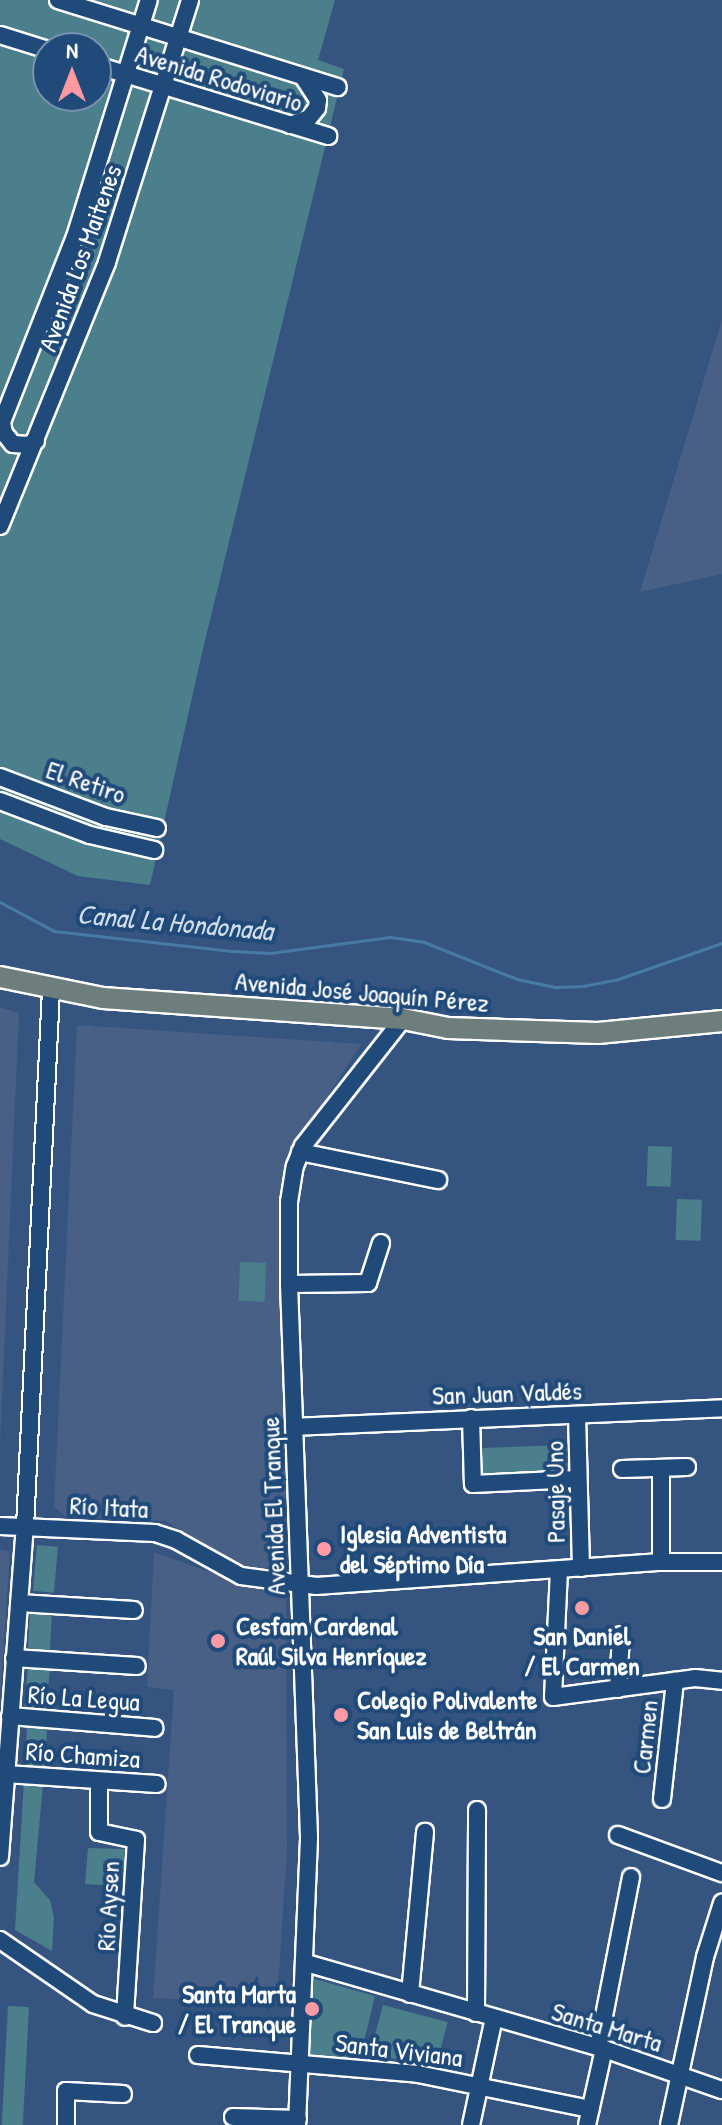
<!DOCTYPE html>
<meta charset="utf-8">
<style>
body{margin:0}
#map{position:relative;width:722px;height:2125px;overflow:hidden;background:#355580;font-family:"Patrick Hand",sans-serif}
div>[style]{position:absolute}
.built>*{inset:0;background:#485f86}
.green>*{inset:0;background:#4b7f8c;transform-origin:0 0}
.stream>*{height:3px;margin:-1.5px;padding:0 1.5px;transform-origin:1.5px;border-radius:1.5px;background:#477aa4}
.roads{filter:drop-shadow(2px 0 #fff) drop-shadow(-2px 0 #fff) drop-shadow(0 2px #fff) drop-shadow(0 -2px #fff)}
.minor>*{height:16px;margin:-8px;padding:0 8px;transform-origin:8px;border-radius:8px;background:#1f4a7a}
.major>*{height:20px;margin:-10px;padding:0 10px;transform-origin:10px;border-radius:10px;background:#6d7e7c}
.dots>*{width:22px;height:22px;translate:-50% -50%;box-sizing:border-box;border:4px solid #1f4a7a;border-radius:50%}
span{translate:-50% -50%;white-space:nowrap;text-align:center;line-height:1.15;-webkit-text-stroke:8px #1f4a7a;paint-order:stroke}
.street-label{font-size:26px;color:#fff}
.poi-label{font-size:26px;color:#fff;font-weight:700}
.left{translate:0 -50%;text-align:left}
.right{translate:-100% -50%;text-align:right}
.water-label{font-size:28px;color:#d1dee8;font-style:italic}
.north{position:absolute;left:32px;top:32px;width:80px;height:80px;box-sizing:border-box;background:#1f4a7a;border:2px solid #7992af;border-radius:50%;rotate:0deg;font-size:22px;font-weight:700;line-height:32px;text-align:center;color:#fff}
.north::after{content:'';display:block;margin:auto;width:28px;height:36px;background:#ff9aa2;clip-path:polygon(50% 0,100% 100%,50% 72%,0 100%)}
</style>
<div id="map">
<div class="built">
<i style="clip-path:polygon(722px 319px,722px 574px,640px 592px)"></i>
<i style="clip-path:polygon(0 1007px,19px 1013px,0 1444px)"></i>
<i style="clip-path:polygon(77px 1025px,361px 1044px,288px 1158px,281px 1210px,281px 1314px,288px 1567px,251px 1568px,218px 1554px,166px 1521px,65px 1516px,54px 1507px)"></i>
<i style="clip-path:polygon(0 1550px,10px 1551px,0 1702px)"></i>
<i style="clip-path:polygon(154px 1552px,246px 1585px,286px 1594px,287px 1850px,277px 2004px,153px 1998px,174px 1690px,147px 1687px)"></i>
</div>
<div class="green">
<i style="clip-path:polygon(evenodd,0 0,335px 0,318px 60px,344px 69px,201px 657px,150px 885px,78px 876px,0 839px,0 0,48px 48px,96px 48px,96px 96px,48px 96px,48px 48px)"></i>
<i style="left:648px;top:1146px;width:24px;height:40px;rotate:2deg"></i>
<i style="left:677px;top:1199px;width:25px;height:41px;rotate:2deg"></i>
<i style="left:240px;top:1262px;width:26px;height:39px;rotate:2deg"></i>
<i style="left:567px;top:1445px;width:32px;height:91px;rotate:88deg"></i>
<i style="left:37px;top:1545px;width:21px;height:46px;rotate:5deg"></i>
<i style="left:30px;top:1610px;width:22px;height:40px;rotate:3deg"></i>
<i style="left:28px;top:1666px;width:22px;height:44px;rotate:5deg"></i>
<i style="left:27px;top:1727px;width:20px;height:40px;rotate:3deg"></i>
<i style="clip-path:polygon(24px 1781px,43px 1784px,34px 1882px,50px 1900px,54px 1917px,52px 1951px,15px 1930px)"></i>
<i style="clip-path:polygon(88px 1848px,124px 1849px,128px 1854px,127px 1873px,116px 1872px,115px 1886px,85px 1884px)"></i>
<i style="clip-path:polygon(311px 1978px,375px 1996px,359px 2062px,306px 2055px)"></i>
<i style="left:383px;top:2005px;width:67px;height:49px;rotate:15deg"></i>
<i style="left:8px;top:2006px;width:21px;height:119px;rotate:3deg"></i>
</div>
<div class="stream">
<i style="left:0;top:902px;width:61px;rotate:28.2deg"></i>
<i style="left:54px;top:931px;width:179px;rotate:6.4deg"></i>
<i style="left:232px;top:951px;width:38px;rotate:3deg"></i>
<i style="left:270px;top:953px;width:121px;rotate:-7.6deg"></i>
<i style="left:390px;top:937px;width:34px;rotate:8deg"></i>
<i style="left:424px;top:942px;width:100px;rotate:21.7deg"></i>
<i style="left:517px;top:979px;width:40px;rotate:12deg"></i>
<i style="left:556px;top:987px;width:27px;rotate:-2deg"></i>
<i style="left:583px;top:986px;width:36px;rotate:-11deg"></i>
<i style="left:618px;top:979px;width:110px;rotate:-19.1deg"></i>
</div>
<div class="roads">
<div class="minor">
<i style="left:58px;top:0;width:293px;rotate:17.3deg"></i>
<i style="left:0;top:35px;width:50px;rotate:17.4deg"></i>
<i style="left:96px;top:65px;width:243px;rotate:17deg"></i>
<i style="left:290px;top:125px;width:20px;rotate:-20deg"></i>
<i style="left:309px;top:118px;width:13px;rotate:-51deg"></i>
<i style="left:317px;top:108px;width:8px;rotate:-83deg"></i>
<i style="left:318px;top:100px;width:27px;rotate:-123deg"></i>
<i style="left:2px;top:422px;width:11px;rotate:80deg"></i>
<i style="left:4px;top:433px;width:14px;rotate:51deg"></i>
<i style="left:13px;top:444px;width:15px;rotate:4deg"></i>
<i style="left:28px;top:445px;width:9px;rotate:-27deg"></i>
<i style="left:0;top:427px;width:204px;rotate:-68.5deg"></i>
<i style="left:75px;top:237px;width:248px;rotate:-72.7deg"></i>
<i style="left:0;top:526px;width:285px;rotate:-67.9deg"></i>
<i style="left:107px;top:262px;width:275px;rotate:-72.4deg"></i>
<i style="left:0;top:777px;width:113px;rotate:20.7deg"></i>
<i style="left:106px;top:817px;width:52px;rotate:12.2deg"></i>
<i style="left:0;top:801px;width:96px;rotate:20.7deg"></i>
<i style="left:90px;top:835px;width:66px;rotate:13.2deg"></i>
<i style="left:300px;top:1152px;width:141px;rotate:11.5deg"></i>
<i style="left:289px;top:1284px;width:79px;rotate:-0.7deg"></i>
<i style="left:368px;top:1283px;width:42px;rotate:-72deg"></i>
<i style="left:577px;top:1415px;width:153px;rotate:88.5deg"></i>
<i style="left:471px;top:1418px;width:66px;rotate:88.3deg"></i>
<i style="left:473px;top:1484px;width:104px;rotate:-2.8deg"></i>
<i style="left:294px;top:1427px;width:428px;rotate:-2.5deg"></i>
<i style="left:661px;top:1468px;width:94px;rotate:90deg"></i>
<i style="left:622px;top:1469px;width:65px;rotate:-1.8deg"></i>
<i style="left:0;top:1526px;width:155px;rotate:2.6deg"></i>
<i style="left:155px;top:1533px;width:22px;rotate:18deg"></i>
<i style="left:176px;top:1540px;width:74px;rotate:29deg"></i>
<i style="left:241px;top:1576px;width:76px;rotate:7.6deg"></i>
<i style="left:316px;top:1586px;width:346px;rotate:-4deg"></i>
<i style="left:661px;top:1562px;width:61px"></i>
<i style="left:559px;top:1570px;width:127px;rotate:92.7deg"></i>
<i style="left:553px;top:1697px;width:143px;rotate:-7.6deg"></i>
<i style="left:695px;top:1678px;width:27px;rotate:6deg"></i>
<i style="left:19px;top:1603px;width:115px;rotate:3.5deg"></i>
<i style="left:14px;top:1658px;width:123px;rotate:3.7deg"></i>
<i style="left:618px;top:1689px;width:54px;rotate:-86.8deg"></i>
<i style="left:10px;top:1716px;width:145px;rotate:4.7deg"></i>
<i style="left:6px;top:1774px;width:151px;rotate:3.8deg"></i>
<i style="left:99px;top:1781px;width:51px;rotate:90deg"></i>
<i style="left:99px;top:1832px;width:38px;rotate:12deg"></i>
<i style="left:136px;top:1840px;width:177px;rotate:93.6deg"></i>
<i style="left:662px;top:1799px;width:119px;rotate:-83.7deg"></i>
<i style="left:618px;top:1835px;width:111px;rotate:20.1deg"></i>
<i style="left:0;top:1857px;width:331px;rotate:-85.7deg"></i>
<i style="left:25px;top:1527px;width:538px;rotate:-87.23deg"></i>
<i style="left:0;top:1940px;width:113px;rotate:34.5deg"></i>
<i style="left:93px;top:2004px;width:63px;rotate:17.6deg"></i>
<i style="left:306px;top:1963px;width:310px;rotate:16.1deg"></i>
<i style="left:604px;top:2049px;width:125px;rotate:19.2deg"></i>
<i style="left:410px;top:1994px;width:163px;rotate:-84.7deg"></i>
<i style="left:476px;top:2013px;width:203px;rotate:-89.7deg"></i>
<i style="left:598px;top:2047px;width:173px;rotate:-79deg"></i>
<i style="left:198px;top:2055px;width:221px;rotate:4.9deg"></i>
<i style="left:418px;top:2074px;width:176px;rotate:11.5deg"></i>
<i style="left:233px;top:2117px;width:65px;rotate:1.8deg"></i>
<i style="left:66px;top:2125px;width:34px;rotate:-90deg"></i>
<i style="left:66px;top:2091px;width:57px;rotate:3deg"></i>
<i style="left:297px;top:2125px;width:288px;rotate:-87.6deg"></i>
<i style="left:309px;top:1837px;width:553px;rotate:-92.07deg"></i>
<i style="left:289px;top:1284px;width:82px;rotate:-90deg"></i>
<i style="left:289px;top:1202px;width:36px;rotate:-81deg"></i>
<i style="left:295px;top:1166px;width:22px;rotate:-68deg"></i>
<i style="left:303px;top:1146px;width:162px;rotate:-51.8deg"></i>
<i style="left:471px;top:2125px;width:109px;rotate:-77.9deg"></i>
<i style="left:587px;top:2125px;width:78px;rotate:-77.4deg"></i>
<i style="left:669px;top:2125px;width:172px;rotate:-77.9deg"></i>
<i style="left:705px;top:1957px;width:57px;rotate:-72.5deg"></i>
</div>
<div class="major">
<i style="left:0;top:977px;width:105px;rotate:11.5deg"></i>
<i style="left:103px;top:998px;width:301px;rotate:4deg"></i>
<i style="left:403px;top:1019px;width:46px;rotate:11.3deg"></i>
<i style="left:448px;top:1028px;width:150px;rotate:1.9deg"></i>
<i style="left:598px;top:1033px;width:125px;rotate:-5.5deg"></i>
</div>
</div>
<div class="dots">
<i style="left:324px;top:1549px;background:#ff9aa2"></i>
<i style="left:582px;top:1608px;background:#ff9aa2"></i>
<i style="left:218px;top:1641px;background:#ff9aa2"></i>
<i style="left:341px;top:1715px;background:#ff9aa2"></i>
<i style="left:312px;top:2009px;background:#ff9aa2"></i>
</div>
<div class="street-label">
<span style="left:219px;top:78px;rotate:17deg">Avenida Rodoviario</span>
<span style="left:80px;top:258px;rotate:-70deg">Avenida Los Maitenes</span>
<span style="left:86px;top:782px;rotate:19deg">El Retiro</span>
<span style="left:362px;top:992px;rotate:5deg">Avenida José Joaquín Pérez</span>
<span style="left:507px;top:1393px;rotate:-2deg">San Juan Valdés</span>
<span style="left:555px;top:1492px;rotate:-91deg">Pasaje Uno</span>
<span style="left:273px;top:1506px;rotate:-92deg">Avenida El Tranque</span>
<span style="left:109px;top:1507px;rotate:3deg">Río Itata</span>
<span style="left:84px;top:1698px;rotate:4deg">Río La Legua</span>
<span style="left:645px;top:1737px;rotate:-84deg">Carmen</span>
<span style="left:83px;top:1755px;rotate:4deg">Río Chamiza</span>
<span style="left:108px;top:1906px;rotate:-87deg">Río Aysen</span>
<span style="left:607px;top:2027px;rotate:17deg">Santa Marta</span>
<span style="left:399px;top:2050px;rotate:7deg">Santa Viviana</span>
</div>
<div class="poi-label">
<span class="left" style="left:340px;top:1549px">Iglesia Adventista<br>del Séptimo Día</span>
<span class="left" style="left:236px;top:1641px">Cesfam Cardenal<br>Raúl Silva Henríquez</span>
<span style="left:582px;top:1651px">San Daniel<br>/ El Carmen</span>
<span class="left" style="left:357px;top:1715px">Colegio Polivalente<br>San Luis de Beltrán</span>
<span class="right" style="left:296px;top:2009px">Santa Marta<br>/ El Tranque</span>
</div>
<div class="water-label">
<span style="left:175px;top:922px;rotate:5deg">Canal La Hondonada</span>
</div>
<div class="north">N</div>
</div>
